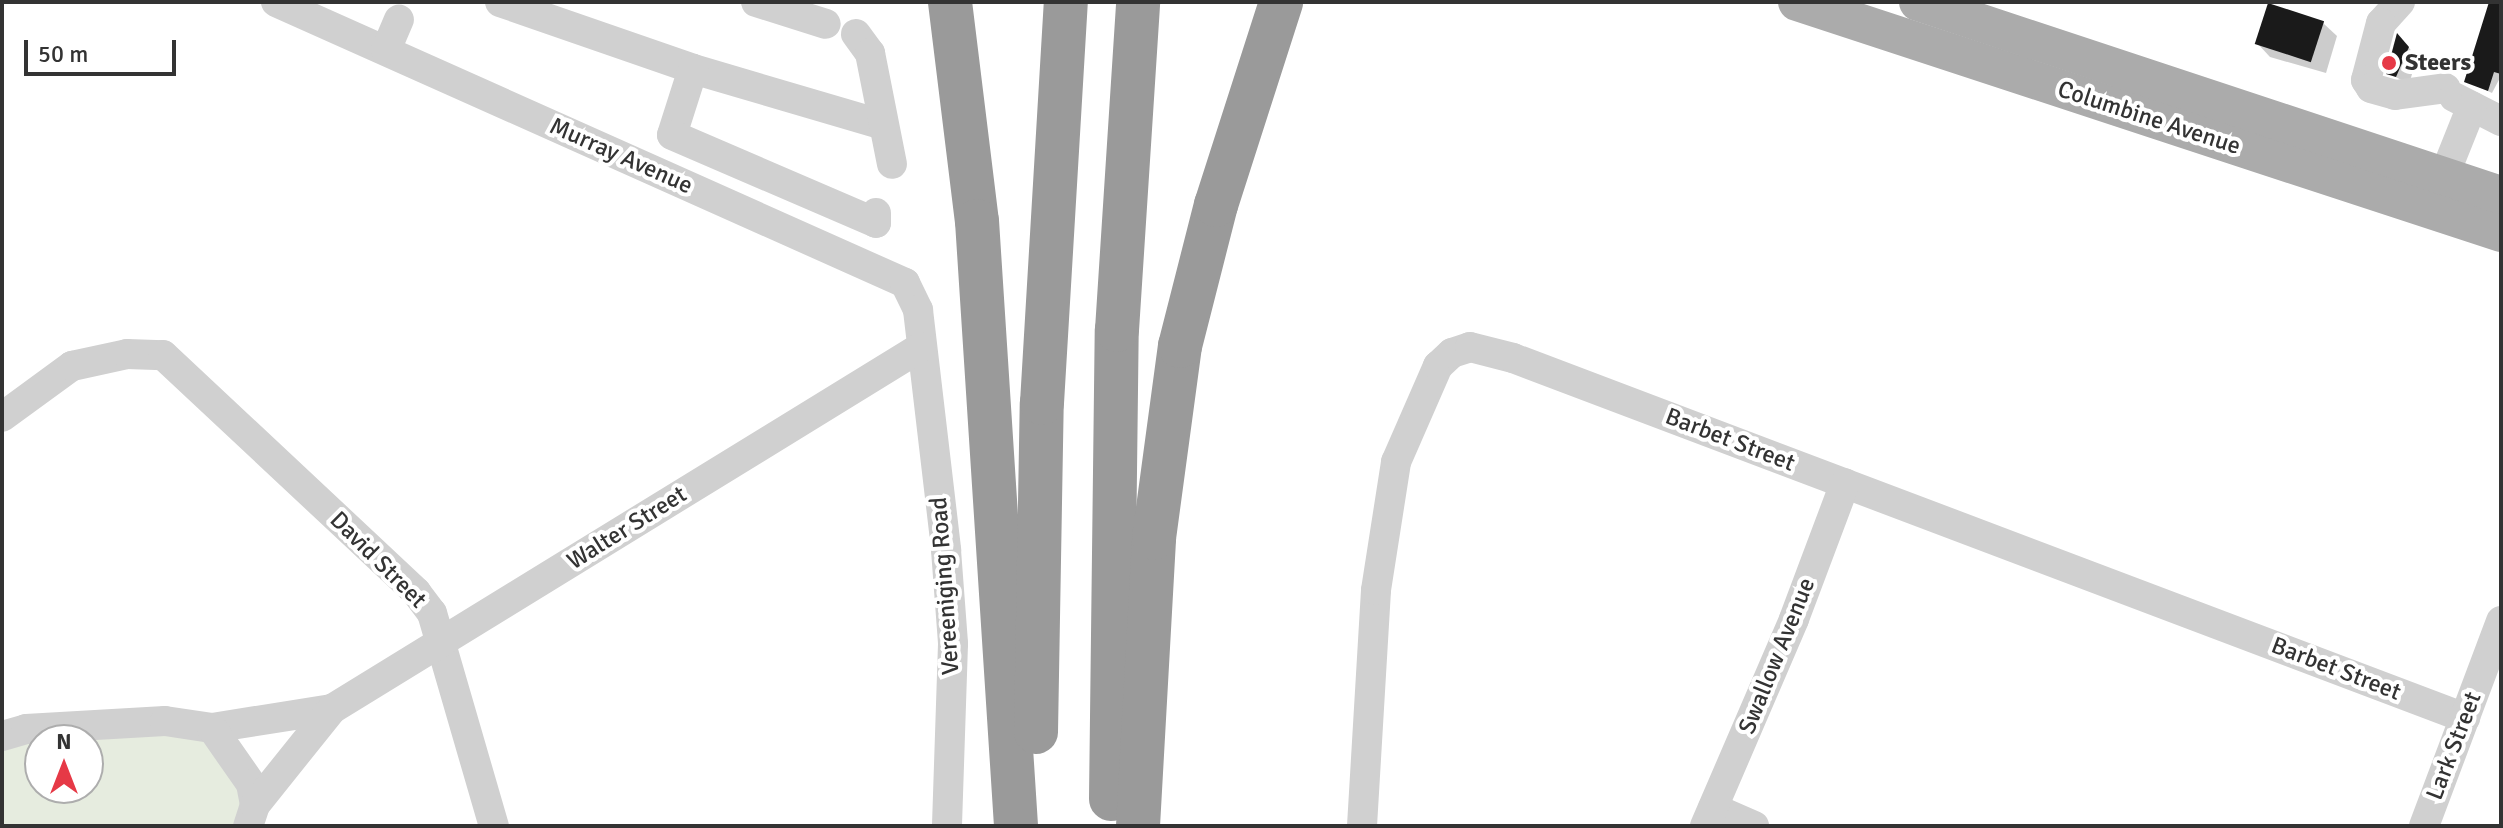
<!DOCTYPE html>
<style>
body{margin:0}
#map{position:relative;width:2503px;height:828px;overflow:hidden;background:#fff;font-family:Signika,sans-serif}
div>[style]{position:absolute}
.green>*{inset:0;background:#e6ecdf}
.shadow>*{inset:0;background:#0003}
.building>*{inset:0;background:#1a1a1a;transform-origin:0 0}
.minor>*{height:30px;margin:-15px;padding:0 15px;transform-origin:15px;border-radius:15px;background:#d0d0d0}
.major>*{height:38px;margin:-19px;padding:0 19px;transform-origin:19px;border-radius:19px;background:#ababab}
.highway>*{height:44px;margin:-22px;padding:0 22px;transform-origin:22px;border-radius:22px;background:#9a9a9a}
.dots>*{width:22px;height:22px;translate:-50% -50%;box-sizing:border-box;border:4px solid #fff;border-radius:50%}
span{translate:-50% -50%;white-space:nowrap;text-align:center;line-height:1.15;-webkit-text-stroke:8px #fff;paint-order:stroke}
.poi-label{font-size:24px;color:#333;font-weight:700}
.left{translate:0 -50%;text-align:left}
.street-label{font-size:24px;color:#333}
.frame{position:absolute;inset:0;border:4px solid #333;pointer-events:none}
.north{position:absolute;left:24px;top:724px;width:80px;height:80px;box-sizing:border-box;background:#fff;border:2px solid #adadad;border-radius:50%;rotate:0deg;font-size:22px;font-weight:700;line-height:32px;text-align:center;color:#333}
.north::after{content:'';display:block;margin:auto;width:28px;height:36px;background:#e63946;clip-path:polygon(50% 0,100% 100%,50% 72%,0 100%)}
.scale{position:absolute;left:24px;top:40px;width:152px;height:36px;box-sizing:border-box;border:4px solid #333;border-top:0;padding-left:10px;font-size:24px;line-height:28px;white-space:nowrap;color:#333;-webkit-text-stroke:6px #fff;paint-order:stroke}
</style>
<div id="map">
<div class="green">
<i style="clip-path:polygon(evenodd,197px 731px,243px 784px,239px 826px,2px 826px,2px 751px,26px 739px,197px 731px,40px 740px,88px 740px,88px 788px,40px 788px,40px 740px)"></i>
</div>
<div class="shadow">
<i style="clip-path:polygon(2491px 2px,2501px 4px,2501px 76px,2492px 93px,2466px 81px)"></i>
<i style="clip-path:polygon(2323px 23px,2337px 36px,2326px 73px,2270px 57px,2257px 43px)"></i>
<i style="clip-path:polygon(2406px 44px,2417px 58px,2409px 84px,2388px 73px)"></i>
</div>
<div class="building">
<i style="clip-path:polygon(2489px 2px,2501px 2px,2501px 74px,2494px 72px,2488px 91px,2464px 82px)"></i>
<i style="left:2268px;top:3px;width:59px;height:43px;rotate:18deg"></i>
<i style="clip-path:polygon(2397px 33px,2409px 47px,2396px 77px,2386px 74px)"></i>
</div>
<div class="minor">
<i style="left:276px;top:2px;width:689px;rotate:24.07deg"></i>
<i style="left:905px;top:283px;width:30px;rotate:64deg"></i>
<i style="left:918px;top:310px;width:242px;rotate:83.3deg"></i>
<i style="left:946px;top:550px;width:94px;rotate:85.7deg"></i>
<i style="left:953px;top:644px;width:182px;rotate:91.9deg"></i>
<i style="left:500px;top:2px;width:204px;rotate:19.1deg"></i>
<i style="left:693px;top:69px;width:198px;rotate:16.4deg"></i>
<i style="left:756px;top:2px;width:73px;rotate:17.4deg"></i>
<i style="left:2400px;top:2px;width:28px;rotate:132deg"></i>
<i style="left:2381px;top:23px;width:59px;rotate:104.7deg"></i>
<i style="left:2366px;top:80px;width:9px;rotate:58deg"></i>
<i style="left:2371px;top:88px;width:25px;rotate:16deg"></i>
<i style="left:2395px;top:95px;width:51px;rotate:-7.8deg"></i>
<i style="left:856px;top:34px;width:24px;rotate:54deg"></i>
<i style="left:870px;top:53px;width:113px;rotate:78.8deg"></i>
<i style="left:386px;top:50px;width:33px;rotate:-67deg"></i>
<i style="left:693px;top:69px;width:69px;rotate:107.7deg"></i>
<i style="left:672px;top:135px;width:222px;rotate:23.3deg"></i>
<i style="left:876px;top:223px;width:10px;rotate:-90deg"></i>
<i style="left:2454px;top:97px;width:53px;rotate:27.1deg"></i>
<i style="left:2444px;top:176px;width:75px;rotate:-68.2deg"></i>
<i style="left:2px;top:417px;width:87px;rotate:-36.1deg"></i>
<i style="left:72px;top:366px;width:56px;rotate:-12.3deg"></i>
<i style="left:127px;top:354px;width:36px;rotate:2deg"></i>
<i style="left:163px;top:355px;width:347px;rotate:43.1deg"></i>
<i style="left:416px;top:592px;width:26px;rotate:53deg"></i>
<i style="left:432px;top:613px;width:222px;rotate:73.8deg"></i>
<i style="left:212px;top:728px;width:121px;rotate:-9deg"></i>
<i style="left:332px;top:709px;width:691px;rotate:-31.57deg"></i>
<i style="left:2px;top:736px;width:25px;rotate:-16deg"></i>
<i style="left:26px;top:729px;width:139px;rotate:-3.3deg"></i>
<i style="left:165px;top:721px;width:48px;rotate:8.5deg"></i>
<i style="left:212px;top:728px;width:68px;rotate:55.1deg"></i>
<i style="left:251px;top:784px;width:21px;rotate:79deg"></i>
<i style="left:255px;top:805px;width:22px;rotate:108deg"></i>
<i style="left:255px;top:805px;width:123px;rotate:-51.3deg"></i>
<i style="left:1713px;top:808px;width:45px;rotate:23.7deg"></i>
<i style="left:1362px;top:826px;width:236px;rotate:-86.6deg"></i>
<i style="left:1376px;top:590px;width:130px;rotate:-81.1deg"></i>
<i style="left:1396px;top:462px;width:105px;rotate:-66.4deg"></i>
<i style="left:1438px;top:366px;width:19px;rotate:-43deg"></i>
<i style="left:1452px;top:353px;width:19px;rotate:-18deg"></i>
<i style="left:1470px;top:347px;width:44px;rotate:14.3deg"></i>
<i style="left:1513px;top:358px;width:1018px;rotate:20.71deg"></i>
<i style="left:1705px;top:826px;width:225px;rotate:-66.7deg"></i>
<i style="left:1794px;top:619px;width:145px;rotate:-69.4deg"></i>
<i style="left:2424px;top:826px;width:219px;rotate:-69.4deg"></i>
</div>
<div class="major">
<i style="left:1797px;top:2px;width:741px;rotate:18.17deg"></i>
<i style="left:1918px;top:2px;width:614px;rotate:18.32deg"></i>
</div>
<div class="highway">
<i style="left:950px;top:2px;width:221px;rotate:83deg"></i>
<i style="left:977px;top:221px;width:606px;rotate:86.31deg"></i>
<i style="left:1036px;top:732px;width:329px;rotate:-89deg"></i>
<i style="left:1042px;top:403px;width:402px;rotate:-86.6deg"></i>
<i style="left:1111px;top:799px;width:469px;rotate:-89.3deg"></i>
<i style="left:1117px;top:330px;width:329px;rotate:-86.3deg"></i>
<i style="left:1138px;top:826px;width:288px;rotate:-86.8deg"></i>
<i style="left:1154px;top:538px;width:194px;rotate:-82.3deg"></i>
<i style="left:1180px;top:346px;width:146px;rotate:-75.7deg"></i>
<i style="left:1216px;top:205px;width:213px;rotate:-72.2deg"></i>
</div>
<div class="dots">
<i style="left:2389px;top:63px;background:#e63946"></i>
</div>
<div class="poi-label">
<span class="left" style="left:2405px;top:63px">Steers</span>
</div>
<div class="street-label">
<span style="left:2149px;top:118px;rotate:18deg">Columbine Avenue</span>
<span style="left:621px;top:156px;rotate:24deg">Murray Avenue</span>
<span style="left:1730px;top:440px;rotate:21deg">Barbet Street</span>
<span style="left:627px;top:528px;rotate:-32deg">Walter Street</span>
<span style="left:378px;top:560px;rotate:45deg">David Street</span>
<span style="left:945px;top:586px;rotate:-94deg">Vereeniging Road</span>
<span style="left:1777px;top:656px;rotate:-68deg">Swallow Avenue</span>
<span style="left:2336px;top:669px;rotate:21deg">Barbet Street</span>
<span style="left:2454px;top:746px;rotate:-69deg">Lark Street</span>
</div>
<div class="frame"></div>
<div class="north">N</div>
<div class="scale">50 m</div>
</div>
